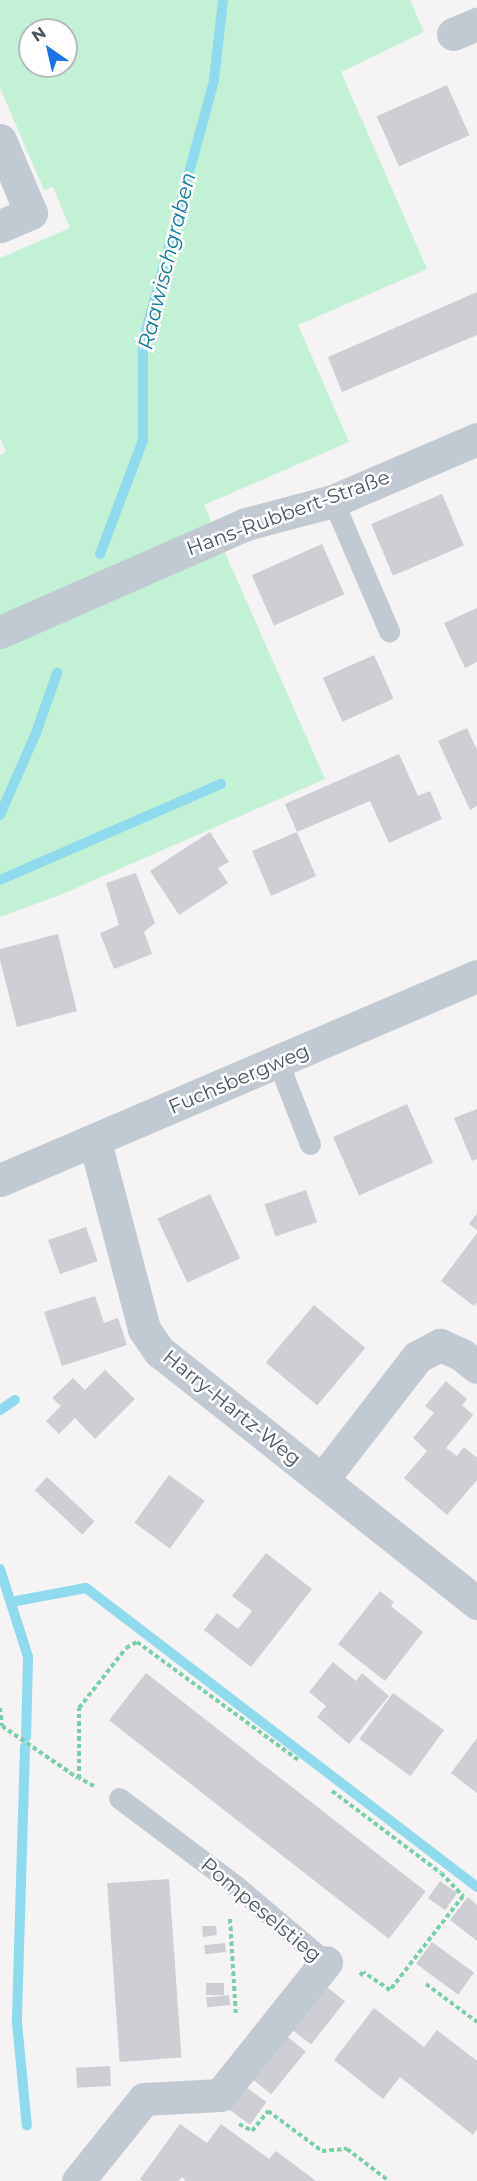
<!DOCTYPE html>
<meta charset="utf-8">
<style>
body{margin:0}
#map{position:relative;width:477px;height:2181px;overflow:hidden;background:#f5f3f3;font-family:Montserrat,sans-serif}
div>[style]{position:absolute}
.green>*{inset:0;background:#c3f1d5}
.stream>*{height:10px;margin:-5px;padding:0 5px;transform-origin:5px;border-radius:5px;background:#90daee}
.building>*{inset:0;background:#cdcfd5;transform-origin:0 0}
.path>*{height:4px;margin-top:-2px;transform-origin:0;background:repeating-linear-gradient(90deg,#7ad0a6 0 4.5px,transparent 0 7.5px)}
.service>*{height:21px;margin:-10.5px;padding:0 10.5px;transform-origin:10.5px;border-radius:10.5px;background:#c1cad2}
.minor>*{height:33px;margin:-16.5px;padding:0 16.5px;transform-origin:16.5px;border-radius:16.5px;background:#c1cad2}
span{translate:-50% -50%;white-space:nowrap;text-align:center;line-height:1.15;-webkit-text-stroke:5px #fff;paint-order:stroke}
.street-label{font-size:20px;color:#4a5661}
.water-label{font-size:21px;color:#0c7c9b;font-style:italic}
.north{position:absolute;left:18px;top:18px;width:60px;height:60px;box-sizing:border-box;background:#fff;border:2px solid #b7bbc0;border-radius:50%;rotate:326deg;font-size:16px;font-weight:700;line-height:24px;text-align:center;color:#4a5661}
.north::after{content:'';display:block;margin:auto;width:21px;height:27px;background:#1a73e8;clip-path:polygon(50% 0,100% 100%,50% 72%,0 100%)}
</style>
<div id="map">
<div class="green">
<i style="clip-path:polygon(evenodd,0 0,410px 0,424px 32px,341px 72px,427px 269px,298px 325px,349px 442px,204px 505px,325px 779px,60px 895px,0 917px,0 455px,6px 452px,0 438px,0 258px,70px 228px,53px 187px,44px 190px,0 88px,0 0,30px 30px,66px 30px,66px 66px,30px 66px,30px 30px)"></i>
</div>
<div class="stream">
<i style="left:100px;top:554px;width:122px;rotate:-69.3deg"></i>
<i style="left:143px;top:440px;width:98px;rotate:-90deg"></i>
<i style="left:143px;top:342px;width:271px;rotate:-74.8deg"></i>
<i style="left:214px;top:80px;width:81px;rotate:-83.6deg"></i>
<i style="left:0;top:815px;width:90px;rotate:-66.3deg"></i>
<i style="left:36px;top:733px;width:64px;rotate:-70.7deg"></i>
<i style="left:0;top:880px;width:241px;rotate:-23.5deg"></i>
<i style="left:0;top:1410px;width:18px;rotate:-34deg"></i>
<i style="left:0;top:1569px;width:92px;rotate:72.3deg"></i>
<i style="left:28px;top:1657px;width:80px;rotate:91.4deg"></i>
<i style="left:11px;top:1602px;width:76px;rotate:-10.6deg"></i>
<i style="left:86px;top:1588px;width:492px;rotate:37.4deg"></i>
<i style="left:25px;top:1747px;width:276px;rotate:91.7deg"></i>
<i style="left:17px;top:2023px;width:103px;rotate:84.5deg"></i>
</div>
<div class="building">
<i style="left:447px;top:85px;width:55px;height:77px;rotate:66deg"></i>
<i style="clip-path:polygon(477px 292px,477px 335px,342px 392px,328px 357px)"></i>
<i style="left:442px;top:494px;width:56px;height:77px;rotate:67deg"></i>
<i style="left:322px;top:544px;width:55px;height:77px;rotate:66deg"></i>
<i style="clip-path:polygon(477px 608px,477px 662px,465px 668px,444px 623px)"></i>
<i style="left:374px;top:655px;width:48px;height:56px;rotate:66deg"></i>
<i style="clip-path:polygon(467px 728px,477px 750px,477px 806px,470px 810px,438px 741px)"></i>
<i style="clip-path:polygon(399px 754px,418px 796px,430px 791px,442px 819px,389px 843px,370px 801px,297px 832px,316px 876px,271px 896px,252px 851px,297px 832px,285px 804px)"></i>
<i style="clip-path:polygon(210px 832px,229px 862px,218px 868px,228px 883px,179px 915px,150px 871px)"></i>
<i style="clip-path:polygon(136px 873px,155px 923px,144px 932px,152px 954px,114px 969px,100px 933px,119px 925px,106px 883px)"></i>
<i style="clip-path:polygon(58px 934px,77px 1011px,17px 1027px,0 960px,0 949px)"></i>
<i style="left:407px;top:1104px;width:64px;height:81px;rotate:66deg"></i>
<i style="clip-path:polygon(477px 1109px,477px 1159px,472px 1161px,454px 1118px)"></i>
<i style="left:306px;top:1190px;width:34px;height:44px;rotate:71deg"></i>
<i style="left:210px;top:1194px;width:71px;height:58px;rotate:65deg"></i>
<i style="clip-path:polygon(477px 1213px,477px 1230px,469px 1224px)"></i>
<i style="left:86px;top:1227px;width:36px;height:40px;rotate:71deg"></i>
<i style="clip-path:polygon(477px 1233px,477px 1302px,474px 1306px,441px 1281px)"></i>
<i style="clip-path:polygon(95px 1296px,104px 1323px,118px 1318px,127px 1345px,62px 1366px,44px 1312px)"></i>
<i style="left:314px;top:1305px;width:67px;height:75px;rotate:40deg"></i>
<i style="clip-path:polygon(105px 1370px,135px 1399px,95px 1439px,75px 1418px,59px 1434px,46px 1421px,61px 1406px,52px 1398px,73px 1378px,85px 1390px)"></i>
<i style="clip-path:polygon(446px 1381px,467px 1399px,462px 1405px,473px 1415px,446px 1448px,457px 1456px,464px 1447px,477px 1458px,477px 1480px,447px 1515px,404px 1478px,427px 1451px,413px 1438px,434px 1413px,425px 1406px)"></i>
<i style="left:169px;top:1475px;width:44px;height:59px;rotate:36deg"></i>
<i style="left:47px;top:1477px;width:65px;height:18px;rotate:43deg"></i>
<i style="clip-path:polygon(266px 1553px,312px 1589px,251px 1667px,204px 1630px,217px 1613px,238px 1629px,252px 1611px,232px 1596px)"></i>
<i style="clip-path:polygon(380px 1591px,394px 1602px,391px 1606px,423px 1632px,385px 1681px,338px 1644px)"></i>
<i style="clip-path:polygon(333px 1662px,356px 1681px,362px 1673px,389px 1696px,349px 1744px,317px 1717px,326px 1706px,309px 1692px)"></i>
<i style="left:146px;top:1673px;width:355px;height:60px;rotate:38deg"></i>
<i style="left:393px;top:1693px;width:63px;height:57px;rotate:36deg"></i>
<i style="clip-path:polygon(477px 1738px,477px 1793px,451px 1773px)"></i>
<i style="left:169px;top:1879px;width:179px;height:62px;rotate:86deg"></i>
<i style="left:440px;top:1881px;width:21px;height:21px;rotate:35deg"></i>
<i style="clip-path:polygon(468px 1897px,477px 1905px,477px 1941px,450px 1920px)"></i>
<i style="clip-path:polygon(202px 1926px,216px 1926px,217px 1935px,203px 1937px)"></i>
<i style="left:432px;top:1942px;width:52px;height:27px;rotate:36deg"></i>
<i style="left:225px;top:1943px;width:9px;height:21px;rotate:84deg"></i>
<i style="left:206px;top:1983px;width:18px;height:12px"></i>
<i style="left:323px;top:1984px;width:28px;height:55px;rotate:38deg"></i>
<i style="left:229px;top:1995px;width:10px;height:23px;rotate:84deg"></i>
<i style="clip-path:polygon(374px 2008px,424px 2047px,437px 2030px,477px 2061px,477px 2129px,473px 2135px,400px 2077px,383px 2099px,334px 2060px)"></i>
<i style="left:284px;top:2034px;width:28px;height:55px;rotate:39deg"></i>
<i style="left:110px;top:2066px;width:20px;height:34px;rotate:87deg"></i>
<i style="left:243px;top:2085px;width:29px;height:28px;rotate:36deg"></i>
<i style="clip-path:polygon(180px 2124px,207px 2143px,221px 2124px,269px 2159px,276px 2151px,316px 2181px,186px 2181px,182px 2177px,179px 2181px,143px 2181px,140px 2179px)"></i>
</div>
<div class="path">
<i style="left:0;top:1708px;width:18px;rotate:84deg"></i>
<i style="left:2px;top:1726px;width:92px;rotate:34.4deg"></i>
<i style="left:94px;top:1786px;width:17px;rotate:-152deg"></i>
<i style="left:79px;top:1778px;width:70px;rotate:-90deg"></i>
<i style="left:79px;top:1708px;width:76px;rotate:-51.9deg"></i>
<i style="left:126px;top:1648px;width:13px;rotate:-29deg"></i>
<i style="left:137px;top:1642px;width:200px;rotate:36.2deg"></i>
<i style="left:332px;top:1791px;width:136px;rotate:37deg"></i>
<i style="left:441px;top:1873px;width:32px;rotate:46deg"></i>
<i style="left:463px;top:1896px;width:119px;rotate:127.8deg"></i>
<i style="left:390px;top:1990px;width:32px;rotate:-146deg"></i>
<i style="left:363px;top:1972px;width:6px;rotate:129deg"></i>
<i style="left:230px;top:1919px;width:97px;rotate:86.5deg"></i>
<i style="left:426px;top:1984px;width:64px;rotate:36.7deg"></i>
<i style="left:239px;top:2124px;width:15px;rotate:28deg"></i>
<i style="left:252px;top:2131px;width:26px;rotate:-51deg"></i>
<i style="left:268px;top:2111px;width:67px;rotate:36.5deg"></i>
<i style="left:322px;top:2151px;width:25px;rotate:-5deg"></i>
<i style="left:347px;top:2149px;width:53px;rotate:37.3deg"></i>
</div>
<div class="service">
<i style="left:333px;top:501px;width:142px;rotate:66.7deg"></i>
<i style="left:278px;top:1062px;width:88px;rotate:68.7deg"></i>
<i style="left:119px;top:1798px;width:145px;rotate:36.9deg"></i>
<i style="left:235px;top:1885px;width:119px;rotate:40.2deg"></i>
</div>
<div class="minor">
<i style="left:453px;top:34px;width:26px;rotate:-23deg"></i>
<i style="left:0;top:140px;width:79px;rotate:67deg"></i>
<i style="left:31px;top:213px;width:34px;rotate:157deg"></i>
<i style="left:0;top:632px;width:269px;rotate:-23.7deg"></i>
<i style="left:246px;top:524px;width:90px;rotate:-14.8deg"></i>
<i style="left:333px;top:501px;width:157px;rotate:-23.3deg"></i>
<i style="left:95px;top:1142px;width:193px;rotate:75.3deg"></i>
<i style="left:144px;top:1329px;width:27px;rotate:56deg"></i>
<i style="left:159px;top:1351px;width:406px;rotate:38.4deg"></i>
<i style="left:0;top:1180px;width:519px;rotate:-23.16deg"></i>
<i style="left:322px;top:1480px;width:155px;rotate:-52.3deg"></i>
<i style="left:417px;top:1357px;width:26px;rotate:-28deg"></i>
<i style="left:440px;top:1345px;width:24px;rotate:24deg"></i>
<i style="left:462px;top:1355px;width:19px;rotate:39deg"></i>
<i style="left:78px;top:2181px;width:105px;rotate:-51.2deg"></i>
<i style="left:144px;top:2099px;width:76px;rotate:-3deg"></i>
<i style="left:220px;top:2095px;width:170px;rotate:-51.4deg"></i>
</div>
<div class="street-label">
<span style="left:288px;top:513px;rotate:-20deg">Hans-Rubbert-Straße</span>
<span style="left:239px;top:1079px;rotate:-23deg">Fuchsbergweg</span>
<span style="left:232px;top:1408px;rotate:39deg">Harry-Hartz-Weg</span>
<span style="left:261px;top:1910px;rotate:40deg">Pompeselstieg</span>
</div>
<div class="water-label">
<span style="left:167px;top:261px;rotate:-76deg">Raawischgraben</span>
</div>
<div class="north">N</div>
</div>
